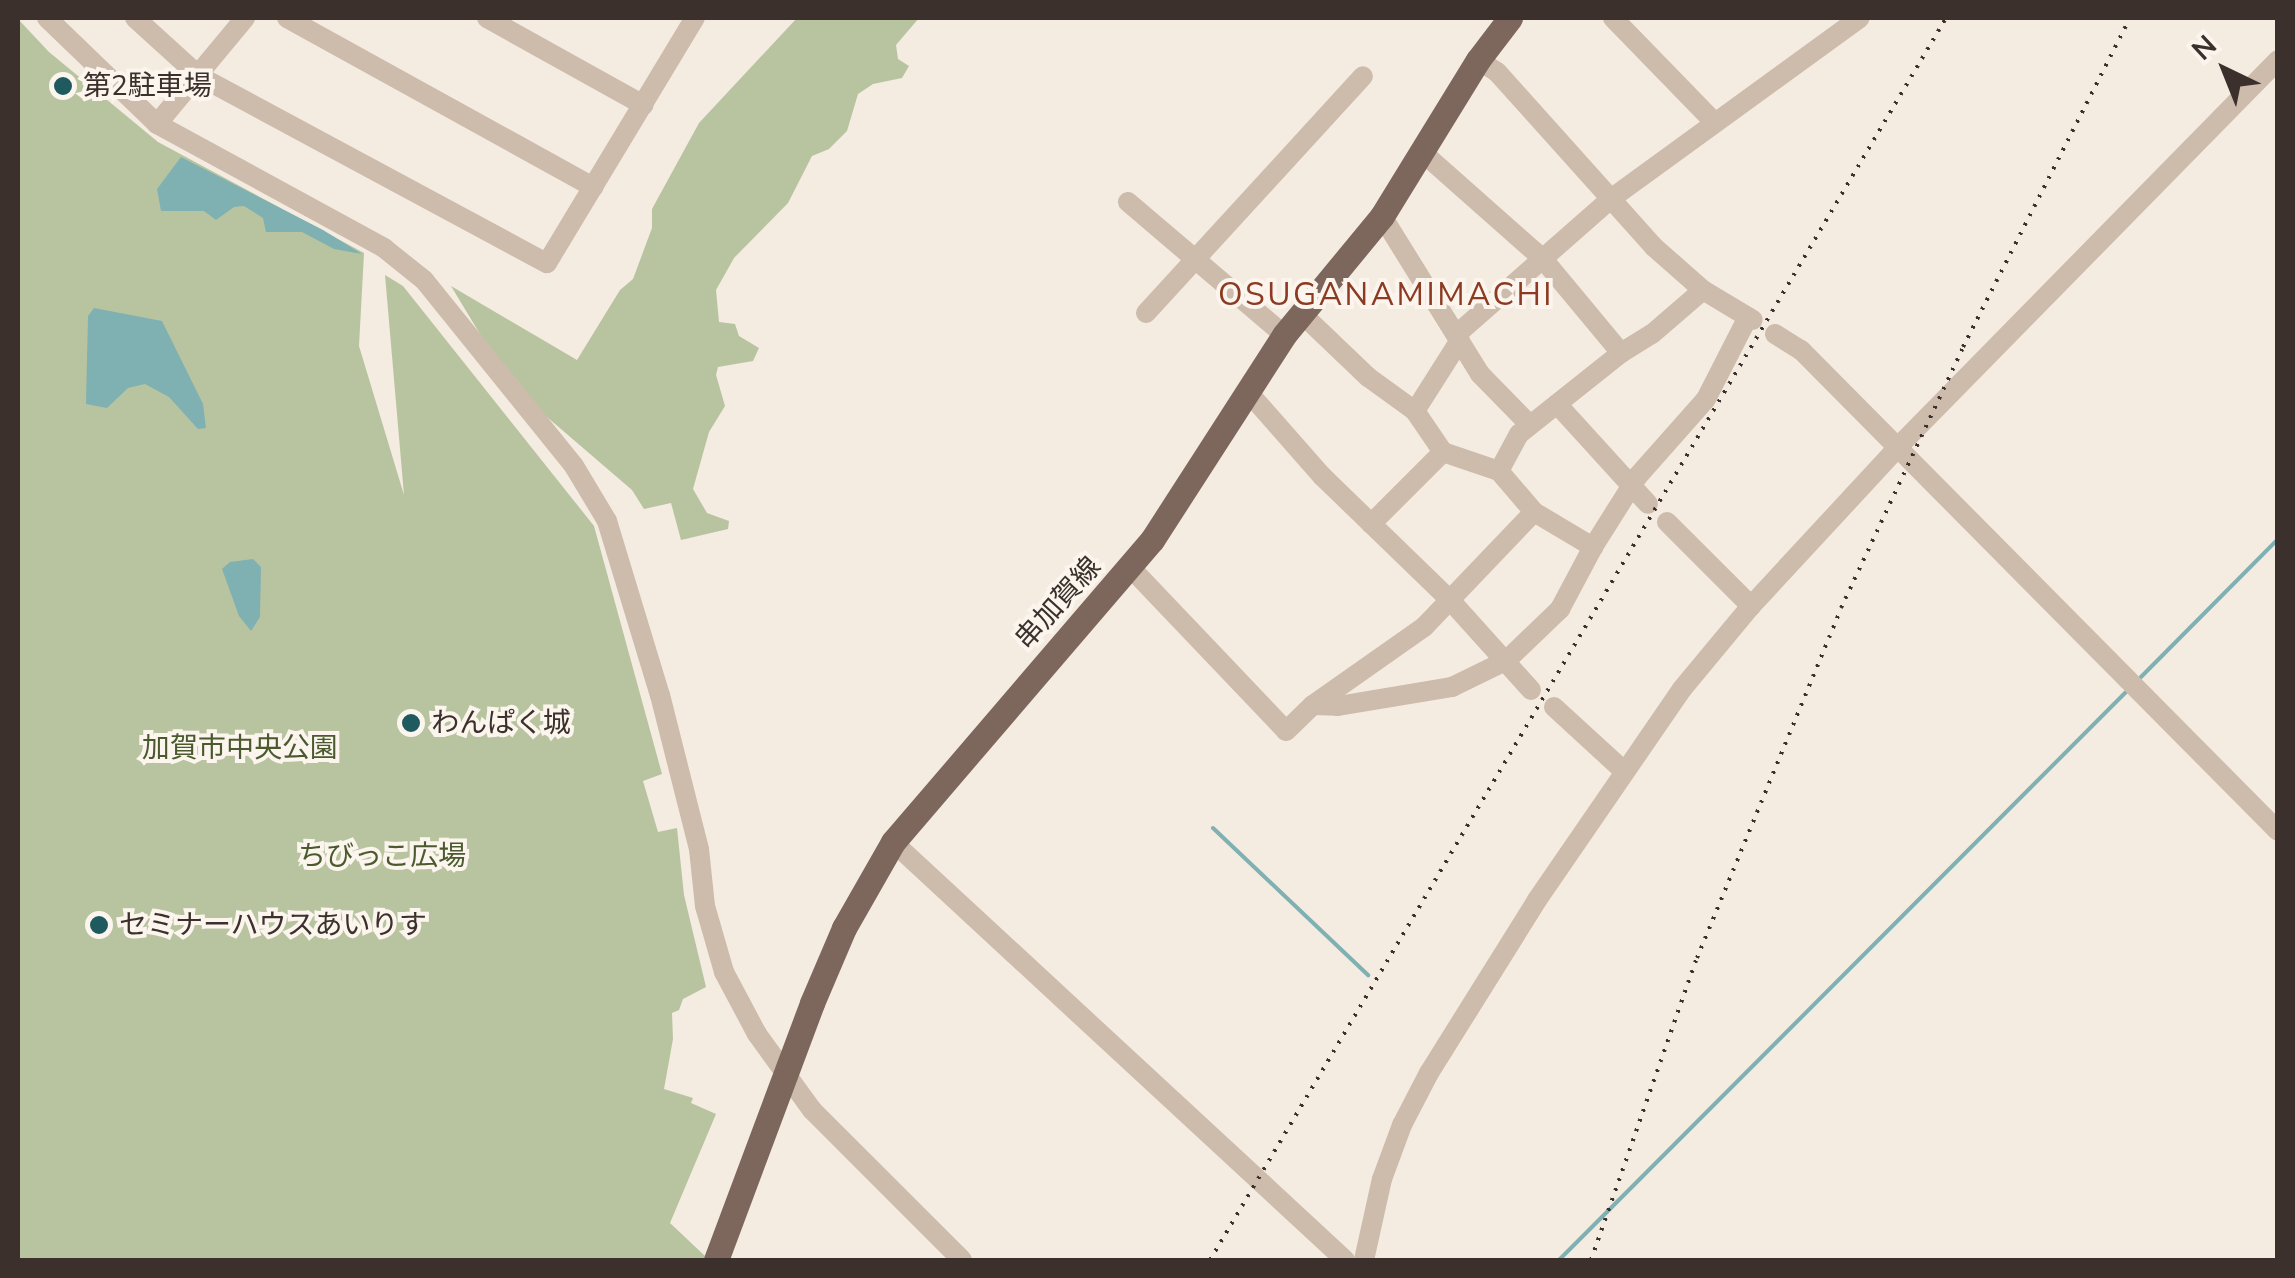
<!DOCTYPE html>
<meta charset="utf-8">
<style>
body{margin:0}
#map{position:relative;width:2295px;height:1278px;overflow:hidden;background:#f4ebe1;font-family:"Nunito Sans","Noto Sans JP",sans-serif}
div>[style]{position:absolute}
.green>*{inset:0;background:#b8c4a0}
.water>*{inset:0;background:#7fb0b2}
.stream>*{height:4px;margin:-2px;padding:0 2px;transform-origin:2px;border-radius:2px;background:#7fb0b2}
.minor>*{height:20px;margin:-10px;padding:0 10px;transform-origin:10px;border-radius:10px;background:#cdbbac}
.major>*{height:25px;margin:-12.5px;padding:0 12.5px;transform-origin:12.5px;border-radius:12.5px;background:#7d675c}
.rail>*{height:4px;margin-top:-2px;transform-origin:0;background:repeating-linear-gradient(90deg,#3b302b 0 2.5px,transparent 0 10.5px)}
.dots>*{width:28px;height:28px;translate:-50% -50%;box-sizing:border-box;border:5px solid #fbf5ee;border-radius:50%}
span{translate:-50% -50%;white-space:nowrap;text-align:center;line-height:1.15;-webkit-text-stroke:8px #fbf5ee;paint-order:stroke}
.poi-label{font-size:28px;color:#3b302b}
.left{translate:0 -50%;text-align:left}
.street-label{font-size:28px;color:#3b302b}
.park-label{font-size:28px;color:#4a5a2e}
.quarter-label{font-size:32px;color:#8c3b22;letter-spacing:2.5px}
.frame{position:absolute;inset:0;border:20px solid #3b302b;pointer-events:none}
.north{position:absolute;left:2175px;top:20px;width:100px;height:100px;-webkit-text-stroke:8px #fbf5ee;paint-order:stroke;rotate:317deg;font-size:28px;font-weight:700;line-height:40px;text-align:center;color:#3b302b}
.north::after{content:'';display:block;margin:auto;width:35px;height:45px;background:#3b302b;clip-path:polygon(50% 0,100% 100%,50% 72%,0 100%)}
</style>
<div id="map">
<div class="green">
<i style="clip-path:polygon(797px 18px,919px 18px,896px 45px,898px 59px,909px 66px,902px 78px,873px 84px,858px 94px,847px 131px,829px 149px,812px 156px,788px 203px,734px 258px,716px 290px,719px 322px,735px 324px,739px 336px,759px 348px,753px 361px,718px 367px,716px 375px,725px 406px,709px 432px,693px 489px,707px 513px,729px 521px,728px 529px,681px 540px,671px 503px,644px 509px,632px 490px,533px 405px,486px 344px,451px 286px,577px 360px,620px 290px,633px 279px,652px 228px,652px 209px,699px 123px)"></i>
<i style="clip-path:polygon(18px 19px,49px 52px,158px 142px,364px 253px,359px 346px,404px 495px,385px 275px,403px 286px,594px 526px,662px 774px,643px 781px,658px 832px,677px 828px,684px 895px,706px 987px,683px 999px,679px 1010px,672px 1013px,673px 1039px,664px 1089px,693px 1098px,691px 1103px,716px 1114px,670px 1223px,705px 1256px,704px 1260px,18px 1260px)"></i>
</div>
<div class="water">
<i style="clip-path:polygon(181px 157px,323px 230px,362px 254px,334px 249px,302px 232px,266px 232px,263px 218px,244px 206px,234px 207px,216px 220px,204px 211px,161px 211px,157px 189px)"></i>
<i style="clip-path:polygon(94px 308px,162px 321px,203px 404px,206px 428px,198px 429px,169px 397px,145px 384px,128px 388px,107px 408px,86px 404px,88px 316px)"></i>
<i style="clip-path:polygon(253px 559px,261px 567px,260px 617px,251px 631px,239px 616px,222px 569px,230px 562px)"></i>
</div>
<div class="stream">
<i style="left:2138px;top:680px;width:199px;rotate:-45.2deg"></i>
<i style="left:1213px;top:828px;width:214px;rotate:43.5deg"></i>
<i style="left:1559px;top:1260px;width:805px;rotate:-45.05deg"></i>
</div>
<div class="minor">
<i style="left:47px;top:18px;width:153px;rotate:43.9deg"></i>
<i style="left:157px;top:124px;width:259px;rotate:28.6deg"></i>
<i style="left:384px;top:248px;width:51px;rotate:38.7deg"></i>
<i style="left:424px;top:280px;width:239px;rotate:51.1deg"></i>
<i style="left:574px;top:466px;width:64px;rotate:59deg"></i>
<i style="left:607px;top:521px;width:182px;rotate:73.1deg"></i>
<i style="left:660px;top:695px;width:159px;rotate:75.8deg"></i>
<i style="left:699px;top:849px;width:57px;rotate:84deg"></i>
<i style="left:705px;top:906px;width:69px;rotate:73.9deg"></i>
<i style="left:724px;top:972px;width:70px;rotate:62deg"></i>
<i style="left:757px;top:1034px;width:94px;rotate:54.1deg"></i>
<i style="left:812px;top:1110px;width:212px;rotate:45deg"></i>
<i style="left:135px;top:18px;width:86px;rotate:42.2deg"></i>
<i style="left:199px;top:76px;width:395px;rotate:28.3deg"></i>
<i style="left:547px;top:263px;width:286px;rotate:-58.9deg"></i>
<i style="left:287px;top:18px;width:350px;rotate:28.9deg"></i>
<i style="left:487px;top:18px;width:179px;rotate:29.1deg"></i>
<i style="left:1613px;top:18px;width:145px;rotate:45.8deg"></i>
<i style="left:1478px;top:60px;width:22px;rotate:32deg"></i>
<i style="left:1497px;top:72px;width:235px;rotate:48.1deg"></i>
<i style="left:1654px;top:247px;width:65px;rotate:41.3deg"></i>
<i style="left:1703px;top:290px;width:58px;rotate:31deg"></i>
<i style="left:157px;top:124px;width:138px;rotate:-50.3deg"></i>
<i style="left:1422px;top:152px;width:162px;rotate:41.5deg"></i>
<i style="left:1543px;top:259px;width:122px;rotate:50.3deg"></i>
<i style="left:1621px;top:353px;width:130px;rotate:141.5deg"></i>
<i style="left:1519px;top:434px;width:42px;rotate:118.4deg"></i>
<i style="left:1128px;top:202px;width:205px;rotate:40.4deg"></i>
<i style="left:1382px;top:216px;width:186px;rotate:58.2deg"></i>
<i style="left:1480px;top:374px;width:71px;rotate:45.6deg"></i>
<i style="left:1146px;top:313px;width:321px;rotate:-47.5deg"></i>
<i style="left:1301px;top:313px;width:93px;rotate:43.7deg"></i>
<i style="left:1368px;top:377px;width:58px;rotate:35.9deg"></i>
<i style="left:1415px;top:411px;width:50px;rotate:55.7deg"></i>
<i style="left:1457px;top:334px;width:206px;rotate:-41.3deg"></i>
<i style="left:1612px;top:198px;width:306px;rotate:-36deg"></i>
<i style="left:1775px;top:334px;width:31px;rotate:32deg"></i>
<i style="left:1801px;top:350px;width:677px;rotate:45.24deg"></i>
<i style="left:1621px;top:353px;width:36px;rotate:-32deg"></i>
<i style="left:1652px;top:334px;width:67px;rotate:-40.8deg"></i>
<i style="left:1248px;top:392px;width:112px;rotate:48.6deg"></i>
<i style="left:1322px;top:476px;width:178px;rotate:44.1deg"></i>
<i style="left:1450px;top:600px;width:121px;rotate:48deg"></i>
<i style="left:1557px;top:404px;width:135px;rotate:47.7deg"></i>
<i style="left:1415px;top:411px;width:84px;rotate:-57.6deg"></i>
<i style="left:1667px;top:522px;width:119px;rotate:45deg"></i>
<i style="left:1371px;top:524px;width:102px;rotate:-45deg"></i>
<i style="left:1443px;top:452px;width:59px;rotate:18.7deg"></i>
<i style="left:1499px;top:471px;width:54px;rotate:49.5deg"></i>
<i style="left:1534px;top:512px;width:69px;rotate:30.7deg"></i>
<i style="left:1593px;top:547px;width:83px;rotate:-57.8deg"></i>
<i style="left:1637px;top:477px;width:104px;rotate:-48.5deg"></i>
<i style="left:1706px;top:399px;width:92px;rotate:-62.9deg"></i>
<i style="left:1130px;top:567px;width:226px;rotate:46.4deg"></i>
<i style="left:1286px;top:731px;width:37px;rotate:-44deg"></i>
<i style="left:1313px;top:705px;width:25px;rotate:2deg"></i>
<i style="left:1338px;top:706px;width:116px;rotate:-9.5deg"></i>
<i style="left:1452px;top:687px;width:61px;rotate:-26.1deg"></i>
<i style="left:1507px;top:660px;width:74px;rotate:-43.9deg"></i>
<i style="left:1560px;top:609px;width:70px;rotate:-62deg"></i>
<i style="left:1313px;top:705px;width:136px;rotate:-35.1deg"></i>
<i style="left:1424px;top:627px;width:159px;rotate:-46.3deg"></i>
<i style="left:1554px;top:707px;width:96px;rotate:42.5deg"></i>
<i style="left:893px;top:842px;width:616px;rotate:42.76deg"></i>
<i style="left:1364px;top:1260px;width:83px;rotate:-77.5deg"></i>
<i style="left:1382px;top:1179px;width:58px;rotate:-69.7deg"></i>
<i style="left:1402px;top:1125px;width:59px;rotate:-62.6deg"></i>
<i style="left:1429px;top:1073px;width:204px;rotate:-58deg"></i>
<i style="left:1537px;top:900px;width:256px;rotate:-55.5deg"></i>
<i style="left:1682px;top:689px;width:108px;rotate:-50.3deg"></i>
<i style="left:1751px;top:606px;width:217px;rotate:-47.2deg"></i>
<i style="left:1898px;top:447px;width:542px;rotate:-45.52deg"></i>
</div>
<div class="major">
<i style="left:716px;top:1260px;width:274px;rotate:-69.5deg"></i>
<i style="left:812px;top:1003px;width:82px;rotate:-66.9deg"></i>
<i style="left:844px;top:928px;width:99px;rotate:-60.3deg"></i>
<i style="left:893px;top:842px;width:398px;rotate:-49.4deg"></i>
<i style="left:1152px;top:540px;width:244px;rotate:-57.2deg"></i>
<i style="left:1284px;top:335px;width:154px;rotate:-50.5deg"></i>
<i style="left:1382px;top:216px;width:183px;rotate:-58.4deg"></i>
<i style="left:1478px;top:60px;width:53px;rotate:-52.7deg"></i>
</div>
<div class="rail">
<i style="left:1210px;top:1260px;width:1444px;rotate:-59.35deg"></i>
<i style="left:1591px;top:1260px;width:320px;rotate:-70.7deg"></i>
<i style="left:1697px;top:958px;width:378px;rotate:-67.6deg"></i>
<i style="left:1841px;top:608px;width:288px;rotate:-64.9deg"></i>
<i style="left:1963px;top:347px;width:369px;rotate:-63.1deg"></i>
</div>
<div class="dots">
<i style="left:63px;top:86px;background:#1f5a5e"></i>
<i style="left:411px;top:723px;background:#1f5a5e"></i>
<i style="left:99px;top:925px;background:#1f5a5e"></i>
</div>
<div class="poi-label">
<span class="left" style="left:83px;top:86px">第2駐車場</span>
<span class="left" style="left:431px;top:723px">わんぱく城</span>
<span class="left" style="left:119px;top:925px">セミナーハウスあいりす</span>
</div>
<div class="street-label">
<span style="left:1058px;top:603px;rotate:-48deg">串加賀線</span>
</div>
<div class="park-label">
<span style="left:240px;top:748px">加賀市中央公園</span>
<span style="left:382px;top:856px">ちびっこ広場</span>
</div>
<div class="quarter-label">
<span style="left:1386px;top:295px">OSUGANAMIMACHI</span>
</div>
<div class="frame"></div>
<div class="north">N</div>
</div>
